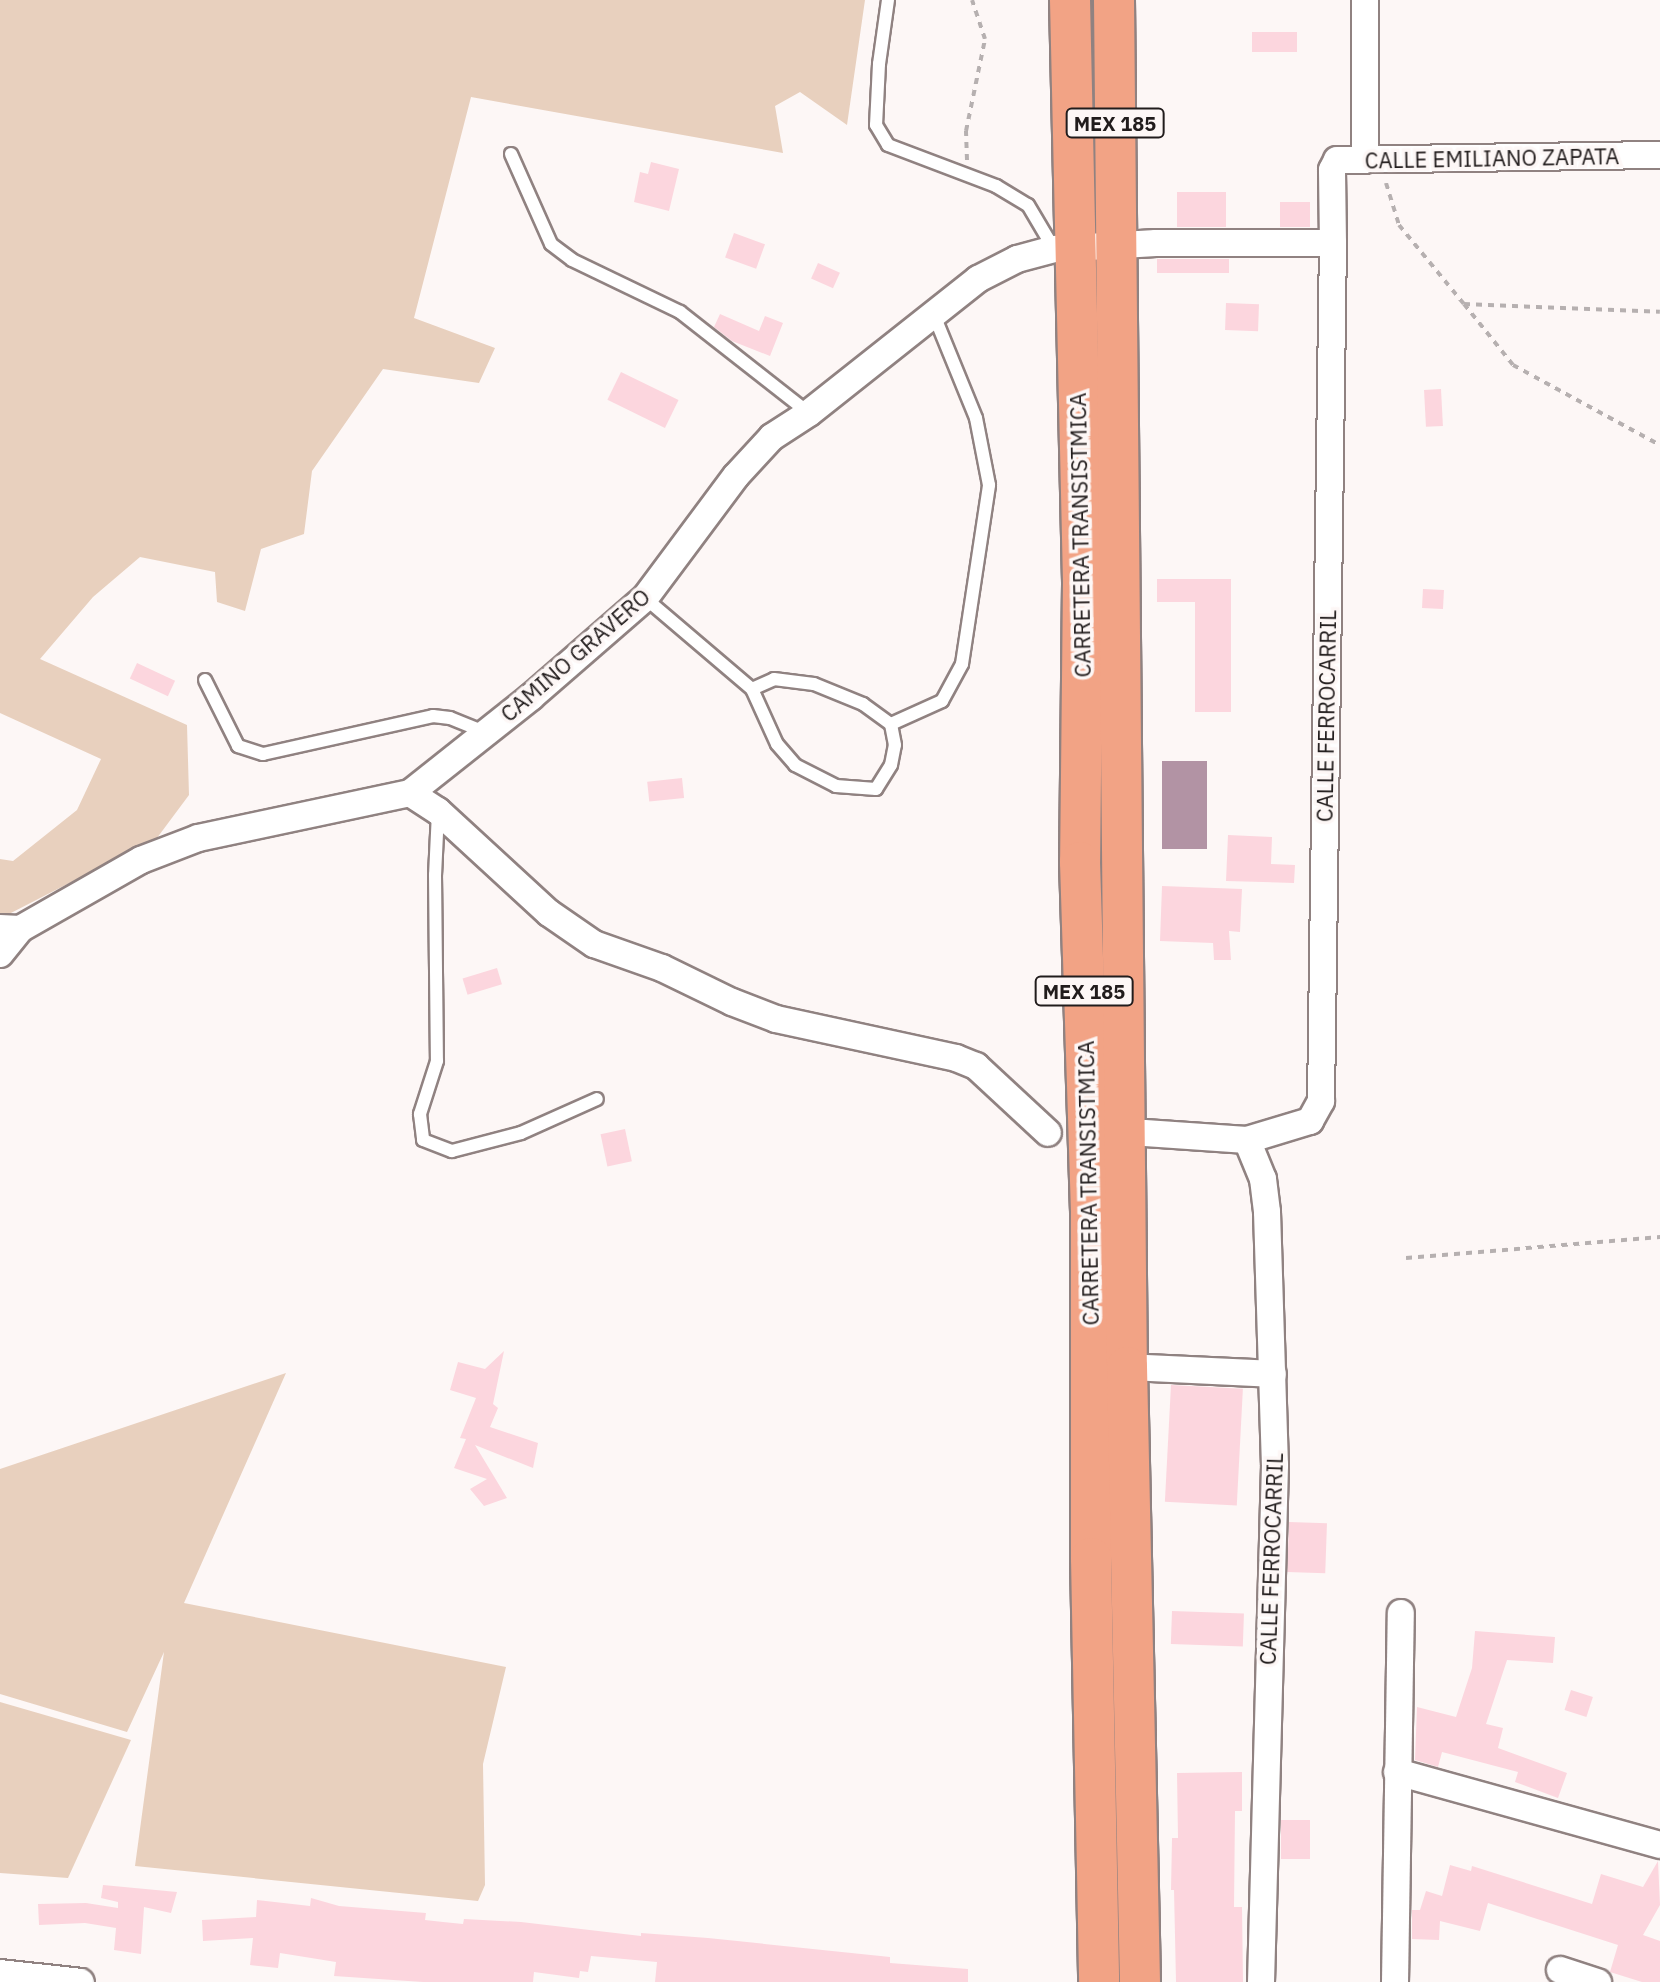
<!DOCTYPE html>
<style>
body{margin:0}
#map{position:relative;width:1660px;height:1982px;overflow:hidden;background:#fdf7f6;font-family:"IBM Plex Sans",sans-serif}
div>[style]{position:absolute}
.green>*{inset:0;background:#e8d0be}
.water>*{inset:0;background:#b293a4;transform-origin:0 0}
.building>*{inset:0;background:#fcd6de;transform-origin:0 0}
.path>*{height:4px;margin-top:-2px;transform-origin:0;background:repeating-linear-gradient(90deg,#b6b0b0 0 6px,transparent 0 12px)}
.roads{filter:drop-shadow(2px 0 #908281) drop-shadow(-2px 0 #908281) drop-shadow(0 2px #908281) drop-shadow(0 -2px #908281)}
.lane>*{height:12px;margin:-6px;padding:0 6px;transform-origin:6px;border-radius:6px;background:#fff}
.street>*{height:26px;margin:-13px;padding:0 13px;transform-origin:13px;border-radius:13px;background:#fff}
.primary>*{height:40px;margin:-20px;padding:0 20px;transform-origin:20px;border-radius:20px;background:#f2a385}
span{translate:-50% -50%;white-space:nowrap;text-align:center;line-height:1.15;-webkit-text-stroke:7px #fdf7f6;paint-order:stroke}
.shield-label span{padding:2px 6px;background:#fdf7f6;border:2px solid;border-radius:6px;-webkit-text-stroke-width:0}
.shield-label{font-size:20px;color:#211c1c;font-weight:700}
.street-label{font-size:22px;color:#211c1c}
</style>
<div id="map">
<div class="green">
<i style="clip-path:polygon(0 0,865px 0,847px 125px,800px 92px,775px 106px,783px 153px,471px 97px,414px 318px,495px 348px,479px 383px,383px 369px,312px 471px,304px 534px,261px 549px,245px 611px,217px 602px,215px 572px,140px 557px,93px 597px,40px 659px,187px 725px,189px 795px,157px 838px,7px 915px,0 914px,0 859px,13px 861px,77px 810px,101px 759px,0 713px)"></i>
<i style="clip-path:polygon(286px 1373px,184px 1603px,506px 1667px,483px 1764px,485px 1885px,478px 1901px,135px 1866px,164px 1652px,127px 1732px,0 1694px,0 1469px)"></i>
<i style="clip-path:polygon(0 1702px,131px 1740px,68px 1878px,0 1873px)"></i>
</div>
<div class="water">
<i style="left:1162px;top:761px;width:45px;height:88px"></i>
</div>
<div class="building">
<i style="left:1297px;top:32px;width:20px;height:45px;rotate:90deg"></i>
<i style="clip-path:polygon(651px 162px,679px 169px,669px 211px,634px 202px,640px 172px,648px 174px)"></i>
<i style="left:1226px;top:192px;width:35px;height:49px;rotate:90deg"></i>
<i style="left:1280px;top:202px;width:30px;height:25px"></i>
<i style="left:734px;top:233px;width:33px;height:26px;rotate:20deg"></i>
<i style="left:1157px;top:259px;width:72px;height:14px"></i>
<i style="left:818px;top:263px;width:24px;height:17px;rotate:24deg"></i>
<i style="left:1226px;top:303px;width:33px;height:27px;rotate:2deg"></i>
<i style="clip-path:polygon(720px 314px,759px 331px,765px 316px,783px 323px,770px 356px,732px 341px,714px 327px)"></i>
<i style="left:621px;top:372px;width:64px;height:31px;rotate:26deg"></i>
<i style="left:1441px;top:389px;width:37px;height:17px;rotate:87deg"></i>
<i style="clip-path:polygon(1157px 579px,1231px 579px,1231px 712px,1195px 712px,1195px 602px,1157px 602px)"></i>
<i style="left:1423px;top:589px;width:21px;height:19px;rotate:3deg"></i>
<i style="left:137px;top:663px;width:42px;height:17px;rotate:25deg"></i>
<i style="left:682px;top:778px;width:20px;height:35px;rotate:84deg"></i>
<i style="clip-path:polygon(1228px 835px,1272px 837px,1271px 864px,1295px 865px,1294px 883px,1226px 881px)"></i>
<i style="clip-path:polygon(1162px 886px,1242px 889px,1240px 932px,1229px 931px,1231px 960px,1214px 960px,1213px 943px,1160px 941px)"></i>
<i style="left:497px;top:968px;width:17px;height:36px;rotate:73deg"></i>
<i style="left:625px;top:1129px;width:33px;height:25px;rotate:78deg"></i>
<i style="clip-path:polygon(504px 1351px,493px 1404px,498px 1408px,490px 1427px,538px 1443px,533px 1468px,475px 1445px,507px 1498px,484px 1506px,470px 1489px,487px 1479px,454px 1468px,466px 1439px,460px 1438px,476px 1398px,450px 1390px,458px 1362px,485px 1369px)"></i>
<i style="left:1171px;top:1385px;width:72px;height:117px;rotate:3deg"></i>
<i style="left:1289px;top:1522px;width:38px;height:50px;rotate:2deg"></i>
<i style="left:1172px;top:1611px;width:72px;height:33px;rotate:2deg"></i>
<i style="clip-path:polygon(1475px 1631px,1555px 1637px,1553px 1663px,1507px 1660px,1486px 1724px,1503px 1728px,1498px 1748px,1567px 1773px,1558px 1798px,1515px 1782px,1518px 1772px,1442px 1752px,1438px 1767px,1415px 1760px,1417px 1707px,1456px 1717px,1472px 1668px)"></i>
<i style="left:1571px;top:1690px;width:23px;height:21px;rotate:18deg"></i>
<i style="clip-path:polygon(1242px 1772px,1242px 1811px,1235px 1811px,1234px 1907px,1242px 1907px,1243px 1982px,1176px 1982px,1174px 1890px,1171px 1890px,1172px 1838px,1178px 1838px,1177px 1773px)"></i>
<i style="left:1281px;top:1820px;width:29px;height:39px"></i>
<i style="clip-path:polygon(1658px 1861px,1660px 1905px,1643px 1935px,1660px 1941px,1660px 1982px,1642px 1982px,1610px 1972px,1618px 1945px,1488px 1903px,1480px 1931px,1440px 1921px,1439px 1940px,1412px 1939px,1412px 1910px,1420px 1910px,1426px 1891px,1442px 1896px,1450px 1865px,1471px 1871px,1472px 1866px,1592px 1904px,1601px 1874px,1643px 1887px)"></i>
<i style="clip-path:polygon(103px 1885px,177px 1892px,171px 1913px,144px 1907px,141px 1954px,114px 1950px,116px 1928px,85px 1923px,39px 1925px,38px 1904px,86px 1903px,118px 1908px,118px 1902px,101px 1898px)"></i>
<i style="clip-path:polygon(311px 1898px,339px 1906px,426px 1913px,425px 1920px,443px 1922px,463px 1924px,464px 1919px,521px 1922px,641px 1936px,641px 1933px,708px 1938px,890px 1957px,890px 1963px,968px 1969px,968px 1982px,655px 1982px,657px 1962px,591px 1956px,588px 1972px,580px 1971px,579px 1978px,534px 1972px,533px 1982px,423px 1982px,334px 1976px,336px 1962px,280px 1953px,278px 1968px,250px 1965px,253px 1938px,203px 1941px,202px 1920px,256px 1917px,257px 1900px,310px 1906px)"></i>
</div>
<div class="path">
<i style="left:967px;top:160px;width:29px;rotate:-92deg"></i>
<i style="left:966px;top:131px;width:94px;rotate:-78.3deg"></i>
<i style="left:985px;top:39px;width:41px;rotate:-108.4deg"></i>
<i style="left:1386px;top:183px;width:44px;rotate:72.8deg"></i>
<i style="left:1399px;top:225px;width:102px;rotate:50.6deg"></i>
<i style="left:1464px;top:304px;width:196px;rotate:2.3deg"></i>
<i style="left:1464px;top:304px;width:78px;rotate:51.2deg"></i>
<i style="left:1513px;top:365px;width:167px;rotate:28.6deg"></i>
<i style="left:1406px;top:1258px;width:255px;rotate:-4.7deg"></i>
</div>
<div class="roads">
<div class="lane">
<i style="left:888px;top:0;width:65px;rotate:98deg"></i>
<i style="left:879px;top:64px;width:61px;rotate:92.8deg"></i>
<i style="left:876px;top:125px;width:23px;rotate:59deg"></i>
<i style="left:888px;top:145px;width:116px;rotate:20.8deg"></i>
<i style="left:996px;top:186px;width:37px;rotate:31deg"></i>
<i style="left:1028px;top:205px;width:51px;rotate:59.4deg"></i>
<i style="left:511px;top:154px;width:98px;rotate:66deg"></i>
<i style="left:551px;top:244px;width:26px;rotate:37deg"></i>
<i style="left:572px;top:260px;width:120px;rotate:25.7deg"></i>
<i style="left:680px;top:312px;width:164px;rotate:38.1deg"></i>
<i style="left:645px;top:598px;width:140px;rotate:40.4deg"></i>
<i style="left:752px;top:689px;width:24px;rotate:-24deg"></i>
<i style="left:774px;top:679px;width:40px;rotate:7.1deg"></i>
<i style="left:814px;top:684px;width:53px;rotate:22.2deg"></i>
<i style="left:863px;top:704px;width:34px;rotate:36deg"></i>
<i style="left:891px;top:724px;width:56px;rotate:-24.3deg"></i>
<i style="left:942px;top:701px;width:42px;rotate:-61.6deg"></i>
<i style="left:962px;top:664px;width:181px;rotate:-81.4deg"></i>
<i style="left:989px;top:485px;width:68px;rotate:-101deg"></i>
<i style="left:976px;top:418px;width:111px;rotate:-112.2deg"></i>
<i style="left:205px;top:680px;width:74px;rotate:63.4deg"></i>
<i style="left:238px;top:746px;width:26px;rotate:18deg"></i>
<i style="left:263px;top:754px;width:174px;rotate:-12.6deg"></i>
<i style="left:433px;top:716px;width:17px;rotate:7deg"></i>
<i style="left:450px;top:718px;width:38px;rotate:22deg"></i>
<i style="left:752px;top:689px;width:60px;rotate:65.6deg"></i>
<i style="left:777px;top:744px;width:28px;rotate:49deg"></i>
<i style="left:795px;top:765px;width:46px;rotate:27.1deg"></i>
<i style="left:836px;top:786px;width:40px;rotate:4.3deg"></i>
<i style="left:876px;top:789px;width:28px;rotate:-58deg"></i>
<i style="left:891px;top:765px;width:20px;rotate:-79deg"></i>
<i style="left:895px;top:745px;width:21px;rotate:-101deg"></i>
<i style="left:438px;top:812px;width:63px;rotate:92.7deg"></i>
<i style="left:435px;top:875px;width:186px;rotate:89.4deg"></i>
<i style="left:437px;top:1061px;width:56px;rotate:107.8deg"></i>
<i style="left:420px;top:1114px;width:26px;rotate:83deg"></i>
<i style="left:423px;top:1140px;width:31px;rotate:21deg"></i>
<i style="left:452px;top:1151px;width:71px;rotate:-14.6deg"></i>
<i style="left:521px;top:1133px;width:83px;rotate:-24.1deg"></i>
</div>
<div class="street">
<i style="left:1365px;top:160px;width:160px;rotate:-90deg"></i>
<i style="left:410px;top:793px;width:33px;rotate:33deg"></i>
<i style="left:438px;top:811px;width:151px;rotate:42.6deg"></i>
<i style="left:549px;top:913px;width:55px;rotate:34.6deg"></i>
<i style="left:594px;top:944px;width:72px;rotate:19.4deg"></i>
<i style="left:662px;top:968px;width:78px;rotate:25.9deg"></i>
<i style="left:732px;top:1002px;width:47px;rotate:21.1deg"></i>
<i style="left:776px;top:1019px;width:184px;rotate:12.2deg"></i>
<i style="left:956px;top:1058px;width:22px;rotate:22deg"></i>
<i style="left:976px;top:1066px;width:98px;rotate:42.9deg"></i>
<i style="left:0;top:928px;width:20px;rotate:3deg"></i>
<i style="left:20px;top:929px;width:139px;rotate:-29.7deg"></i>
<i style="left:141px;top:860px;width:61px;rotate:-21.1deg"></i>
<i style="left:198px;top:838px;width:217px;rotate:-12deg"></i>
<i style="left:410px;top:793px;width:154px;rotate:-38.4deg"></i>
<i style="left:531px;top:697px;width:151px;rotate:-41deg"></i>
<i style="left:645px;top:598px;width:152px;rotate:-53.3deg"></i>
<i style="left:736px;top:476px;width:53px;rotate:-47.3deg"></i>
<i style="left:772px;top:437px;width:44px;rotate:-33deg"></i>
<i style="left:809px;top:413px;width:216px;rotate:-38.4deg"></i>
<i style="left:978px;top:279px;width:44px;rotate:-27.1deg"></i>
<i style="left:1017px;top:259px;width:38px;rotate:-15deg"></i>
<i style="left:1054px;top:249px;width:102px;rotate:-3.4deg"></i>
<i style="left:1156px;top:243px;width:177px"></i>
<i style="left:1333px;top:243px;width:73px;rotate:-90.8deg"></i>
<i style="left:1332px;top:170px;width:11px;rotate:-63deg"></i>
<i style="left:1337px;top:160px;width:323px;rotate:-0.9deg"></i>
<i style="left:0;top:954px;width:32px;rotate:-51deg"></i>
<i style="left:1145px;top:1133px;width:102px;rotate:3.9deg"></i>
<i style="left:1247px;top:1140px;width:66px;rotate:-16.8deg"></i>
<i style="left:1310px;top:1121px;width:23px;rotate:-61deg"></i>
<i style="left:1321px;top:1101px;width:858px;rotate:-89.2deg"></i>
<i style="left:1247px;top:1140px;width:42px;rotate:67.7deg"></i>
<i style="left:1263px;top:1179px;width:33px;rotate:83deg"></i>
<i style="left:1267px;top:1212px;width:253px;rotate:88.2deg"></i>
<i style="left:1275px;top:1465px;width:517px;rotate:91.55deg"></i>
<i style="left:1127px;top:1367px;width:146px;rotate:2.7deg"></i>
<i style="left:1397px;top:1772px;width:273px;rotate:15.5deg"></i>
<i style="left:1560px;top:1970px;width:40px;rotate:18deg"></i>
<i style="left:0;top:1973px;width:81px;rotate:6.3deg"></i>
<i style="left:1395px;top:1982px;width:369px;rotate:-89.1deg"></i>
</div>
<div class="primary">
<i style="left:1070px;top:0;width:584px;rotate:88.72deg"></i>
<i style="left:1083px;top:584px;width:278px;rotate:90.6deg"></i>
<i style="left:1080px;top:862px;width:348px;rotate:88.2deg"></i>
<i style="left:1091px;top:1210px;width:348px;rotate:90deg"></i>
<i style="left:1091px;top:1558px;width:424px;rotate:88.9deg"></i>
<i style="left:1114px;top:0;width:1367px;rotate:89.46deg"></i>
<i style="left:1127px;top:1367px;width:615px;rotate:88.79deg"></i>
</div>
</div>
<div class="shield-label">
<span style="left:1115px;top:123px">MEX 185</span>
<span style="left:1084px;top:991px">MEX 185</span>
</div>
<div class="street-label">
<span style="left:1492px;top:158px;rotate:-1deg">CALLE EMILIANO ZAPATA</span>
<span style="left:1080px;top:535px;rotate:-91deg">CARRETERA TRANSISTMICA</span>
<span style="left:575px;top:655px;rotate:-41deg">CAMINO GRAVERO</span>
<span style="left:1326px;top:716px;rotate:-89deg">CALLE FERROCARRIL</span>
<span style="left:1088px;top:1183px;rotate:-91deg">CARRETERA TRANSISTMICA</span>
<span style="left:1271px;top:1559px;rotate:-88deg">CALLE FERROCARRIL</span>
</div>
</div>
